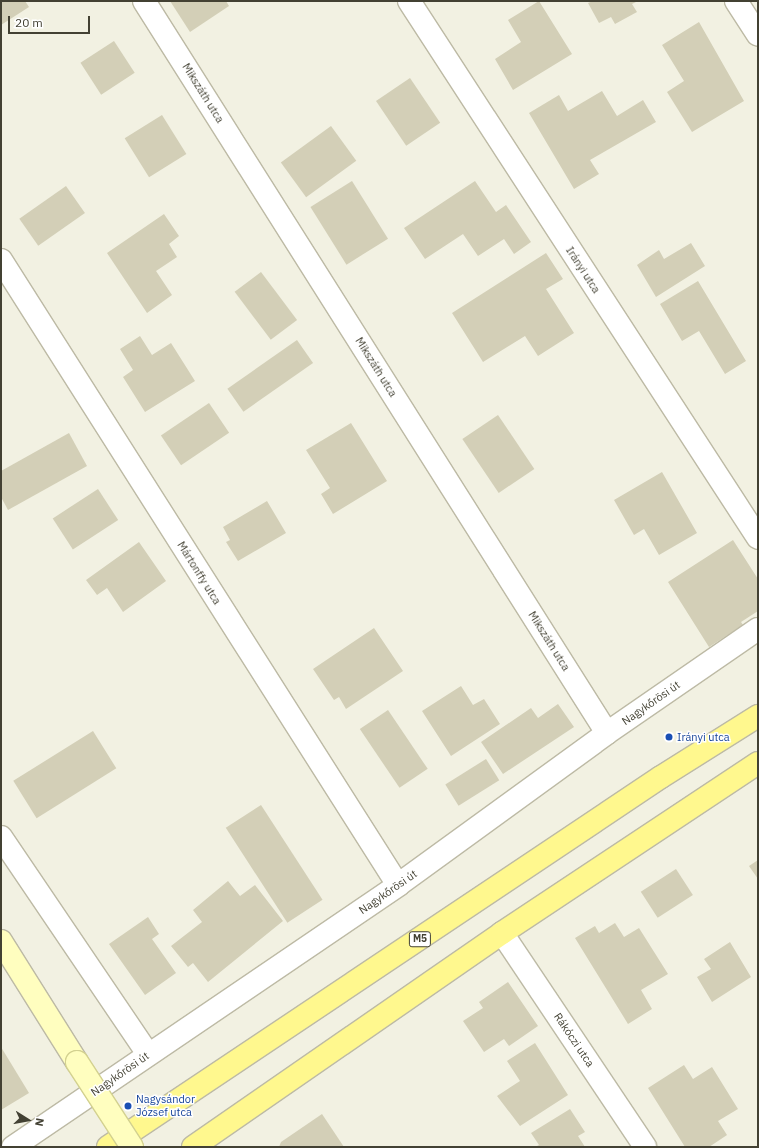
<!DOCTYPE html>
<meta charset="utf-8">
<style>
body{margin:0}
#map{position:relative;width:759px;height:1148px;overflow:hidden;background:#f2f1e2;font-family:"IBM Plex Sans",sans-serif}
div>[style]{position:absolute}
.building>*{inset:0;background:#d3cfb7;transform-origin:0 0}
.roads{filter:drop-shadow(1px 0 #bdbaa5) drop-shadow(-1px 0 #bdbaa5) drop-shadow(0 1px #bdbaa5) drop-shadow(0 -1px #bdbaa5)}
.street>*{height:22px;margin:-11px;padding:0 11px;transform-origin:11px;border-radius:11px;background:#fff}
.secondary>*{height:22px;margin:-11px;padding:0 11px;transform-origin:11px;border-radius:11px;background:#fffebf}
.primary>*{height:22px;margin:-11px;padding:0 11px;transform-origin:11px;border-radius:11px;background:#fff88e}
.bridges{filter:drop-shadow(1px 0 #d3d190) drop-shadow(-1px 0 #d3d190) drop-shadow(0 1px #d3d190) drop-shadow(0 -1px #d3d190)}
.secondary-bridge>*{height:22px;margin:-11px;padding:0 11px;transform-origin:11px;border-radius:11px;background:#fffebf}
.dots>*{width:11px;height:11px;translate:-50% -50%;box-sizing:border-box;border:2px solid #fff;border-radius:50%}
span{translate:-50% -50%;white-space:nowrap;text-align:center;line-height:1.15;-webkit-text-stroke:3px #fff;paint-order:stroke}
.shield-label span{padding:1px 3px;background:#fff;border:1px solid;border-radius:3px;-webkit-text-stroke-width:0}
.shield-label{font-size:10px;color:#434133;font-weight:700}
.street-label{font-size:11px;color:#434133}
.transit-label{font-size:11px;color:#164399}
.left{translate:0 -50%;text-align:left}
.frame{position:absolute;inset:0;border:2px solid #434133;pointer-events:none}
.north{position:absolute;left:8px;top:1100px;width:40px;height:40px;-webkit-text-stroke:3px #fff;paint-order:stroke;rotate:101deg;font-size:11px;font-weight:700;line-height:16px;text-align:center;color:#434133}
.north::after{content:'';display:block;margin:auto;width:14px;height:18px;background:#434133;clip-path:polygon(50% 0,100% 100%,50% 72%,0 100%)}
.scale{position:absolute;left:8px;top:16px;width:82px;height:18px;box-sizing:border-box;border:2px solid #434133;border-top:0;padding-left:5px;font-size:12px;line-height:14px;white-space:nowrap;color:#434133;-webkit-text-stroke:3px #fff;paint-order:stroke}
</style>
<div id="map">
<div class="building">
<i style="clip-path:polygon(1px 1px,25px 1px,29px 7px,1px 25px)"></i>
<i style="clip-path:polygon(170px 1px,226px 1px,229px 6px,190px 32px)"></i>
<i style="clip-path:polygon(539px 1px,572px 54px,513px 90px,495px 59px,521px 42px,508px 20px)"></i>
<i style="clip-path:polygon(593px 1px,638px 1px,632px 4px,637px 12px,615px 24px,611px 17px,599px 23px,588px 3px)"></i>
<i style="clip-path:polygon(699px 22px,744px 101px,692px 132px,667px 92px,684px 81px,662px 45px)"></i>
<i style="left:114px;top:41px;width:38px;height:40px;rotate:57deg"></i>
<i style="left:410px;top:78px;width:54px;height:41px;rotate:56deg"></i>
<i style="clip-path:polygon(602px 91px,617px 116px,643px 100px,656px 122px,590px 160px,599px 174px,574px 189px,529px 113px,559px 95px,568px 111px)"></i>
<i style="left:162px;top:115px;width:46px;height:44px;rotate:58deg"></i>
<i style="left:331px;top:126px;width:43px;height:62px;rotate:54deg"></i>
<i style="left:352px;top:181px;width:68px;height:49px;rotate:58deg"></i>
<i style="clip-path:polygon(475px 181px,496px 212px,506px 205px,531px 242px,514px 254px,504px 239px,478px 256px,463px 234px,425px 259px,404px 228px)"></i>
<i style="left:66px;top:186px;width:33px;height:57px;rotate:55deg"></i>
<i style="clip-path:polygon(164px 214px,179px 236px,169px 244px,177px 257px,156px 271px,172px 295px,147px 313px,107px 253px)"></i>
<i style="clip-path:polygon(691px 243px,705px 266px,656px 297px,637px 265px,659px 250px,664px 259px)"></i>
<i style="clip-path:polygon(546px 253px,563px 279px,546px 289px,574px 333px,538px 356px,525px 336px,483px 362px,452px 313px)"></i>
<i style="left:261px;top:272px;width:60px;height:33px;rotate:53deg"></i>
<i style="clip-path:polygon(698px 281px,746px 361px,725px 374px,699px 331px,682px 341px,660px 304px)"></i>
<i style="clip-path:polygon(140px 336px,152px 355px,171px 343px,195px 381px,145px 412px,123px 377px,133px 370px,120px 349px)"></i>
<i style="left:297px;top:340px;width:28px;height:85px;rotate:55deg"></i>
<i style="left:209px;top:403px;width:36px;height:58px;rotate:56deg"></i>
<i style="left:498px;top:415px;width:65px;height:43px;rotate:56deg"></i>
<i style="clip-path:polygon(351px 423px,387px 481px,333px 514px,321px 494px,330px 488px,306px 450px)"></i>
<i style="clip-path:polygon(69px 433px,87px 466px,8px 510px,1px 497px,1px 471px)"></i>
<i style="clip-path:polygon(662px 472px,697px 533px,659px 555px,644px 529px,634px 535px,614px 500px)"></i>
<i style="left:98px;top:489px;width:37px;height:54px;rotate:57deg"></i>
<i style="clip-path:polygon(267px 501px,286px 533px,238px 561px,226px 542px,230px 540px,223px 527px)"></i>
<i style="clip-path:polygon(733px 540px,758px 579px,758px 611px,741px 622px,743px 625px,709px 647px,668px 582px)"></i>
<i style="clip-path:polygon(139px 542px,166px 581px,123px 612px,107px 588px,97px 595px,86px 580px)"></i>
<i style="clip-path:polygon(374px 628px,403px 671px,346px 709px,339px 697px,334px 700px,313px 669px)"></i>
<i style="clip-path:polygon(461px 686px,473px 705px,484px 699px,500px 724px,451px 756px,422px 711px)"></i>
<i style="clip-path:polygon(558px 704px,574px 727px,503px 774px,481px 742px,531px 708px,538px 718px)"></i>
<i style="left:388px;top:710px;width:71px;height:34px;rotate:56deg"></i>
<i style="left:93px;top:731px;width:44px;height:94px;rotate:58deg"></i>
<i style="left:486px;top:759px;width:25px;height:48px;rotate:58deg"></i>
<i style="left:261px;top:805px;width:113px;height:42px;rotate:57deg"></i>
<i style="clip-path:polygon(758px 860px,758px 879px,749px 866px)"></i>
<i style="left:676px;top:869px;width:31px;height:42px;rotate:57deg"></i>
<i style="clip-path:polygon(228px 881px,240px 896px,255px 885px,283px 921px,208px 982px,193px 963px,188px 967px,171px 946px,202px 922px,193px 910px)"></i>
<i style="clip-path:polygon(148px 917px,159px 934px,152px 939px,176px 973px,145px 995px,109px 944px)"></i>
<i style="clip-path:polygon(615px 923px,624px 937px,639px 928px,668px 974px,641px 990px,652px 1009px,628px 1024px,575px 938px,595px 926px,599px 933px)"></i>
<i style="clip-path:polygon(730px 942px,751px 977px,712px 1002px,697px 977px,711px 969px,704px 959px)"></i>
<i style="clip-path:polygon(508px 982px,538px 1026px,509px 1046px,504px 1039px,484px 1052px,463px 1021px,483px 1008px,479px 1002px)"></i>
<i style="clip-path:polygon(535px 1043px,568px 1095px,520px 1126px,497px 1096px,520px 1081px,507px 1061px)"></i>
<i style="clip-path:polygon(1px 1047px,29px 1093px,1px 1110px)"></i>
<i style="clip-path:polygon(684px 1065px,693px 1079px,712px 1067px,738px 1109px,718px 1121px,727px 1135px,709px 1147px,685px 1147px,648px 1088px)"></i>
<i style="clip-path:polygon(570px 1109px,585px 1132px,578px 1136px,585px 1147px,535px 1147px,539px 1145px,531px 1133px)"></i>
<i style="clip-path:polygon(322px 1114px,344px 1147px,279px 1147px,281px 1142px)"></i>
</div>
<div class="roads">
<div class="street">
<i style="left:144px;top:1px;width:866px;rotate:57.69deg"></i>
<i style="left:409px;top:1px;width:640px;rotate:56.98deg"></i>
<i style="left:736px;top:1px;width:40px;rotate:57.1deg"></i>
<i style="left:1px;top:260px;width:740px;rotate:57.58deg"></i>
<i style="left:1px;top:837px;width:262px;rotate:55.9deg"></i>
<i style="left:502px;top:933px;width:257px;rotate:56.2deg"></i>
<i style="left:13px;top:1147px;width:466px;rotate:-34.2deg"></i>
<i style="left:398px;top:885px;width:258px;rotate:-36deg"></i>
<i style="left:607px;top:733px;width:183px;rotate:-34.6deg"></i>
</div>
<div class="secondary">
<i style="left:1px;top:941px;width:143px;rotate:57.9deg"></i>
</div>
<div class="primary">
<i style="left:108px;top:1147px;width:665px;rotate:-33.79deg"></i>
<i style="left:661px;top:777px;width:115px;rotate:-32.2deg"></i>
<i style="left:193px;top:1147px;width:376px;rotate:-34.7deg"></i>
<i style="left:502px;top:933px;width:307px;rotate:-33.6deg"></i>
</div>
</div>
<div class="bridges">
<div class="secondary-bridge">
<i style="left:77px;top:1062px;width:101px;rotate:57.1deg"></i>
</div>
</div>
<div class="dots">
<i style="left:669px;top:737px;background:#1a4fb4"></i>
<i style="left:128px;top:1106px;background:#1a4fb4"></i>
</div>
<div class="shield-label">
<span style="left:420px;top:939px">M5</span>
</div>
<div class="street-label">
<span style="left:203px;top:93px;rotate:58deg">Mikszáth utca</span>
<span style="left:583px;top:270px;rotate:57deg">Irányi utca</span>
<span style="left:376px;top:367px;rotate:58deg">Mikszáth utca</span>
<span style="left:199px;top:573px;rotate:58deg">Mártonffy utca</span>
<span style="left:549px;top:641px;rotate:58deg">Mikszáth utca</span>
<span style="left:651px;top:703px;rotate:-35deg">Nagykőrösi út</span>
<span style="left:388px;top:892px;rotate:-35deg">Nagykőrösi út</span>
<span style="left:574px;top:1040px;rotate:56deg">Rákóczi utca</span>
<span style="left:120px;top:1074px;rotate:-35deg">Nagykőrösi út</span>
</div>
<div class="transit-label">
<span class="left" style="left:677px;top:737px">Irányi utca</span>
<span class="left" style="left:136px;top:1106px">Nagysándor<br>József utca</span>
</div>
<div class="frame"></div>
<div class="north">N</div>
<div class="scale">20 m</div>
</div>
